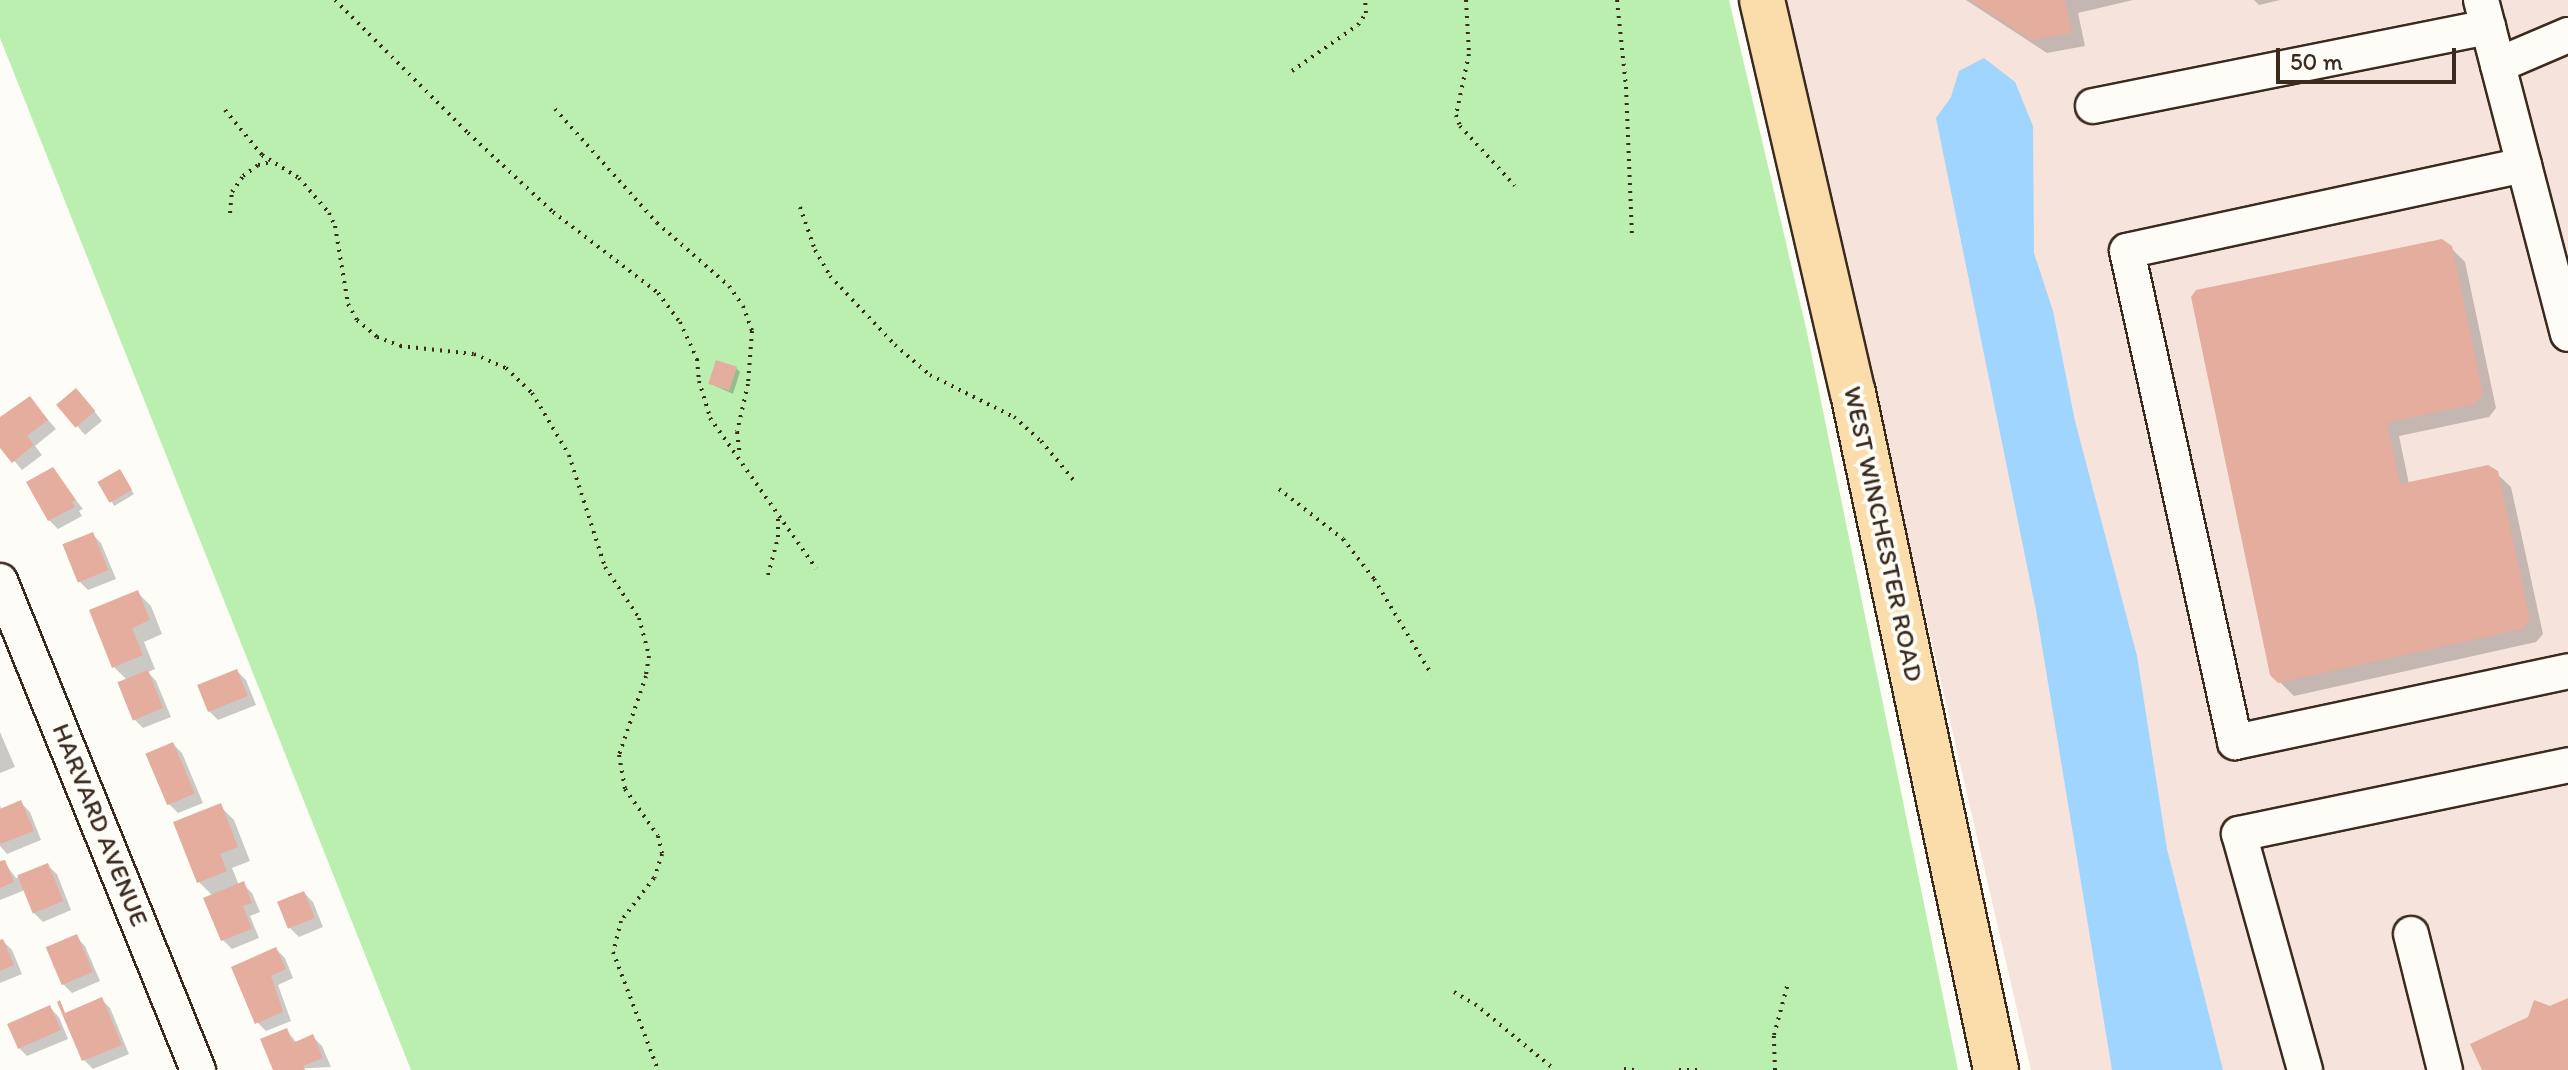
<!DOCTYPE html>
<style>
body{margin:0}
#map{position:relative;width:2568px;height:1070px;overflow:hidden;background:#fdfcf7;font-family:Itim,sans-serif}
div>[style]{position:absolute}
.built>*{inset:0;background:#f6e4dc}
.green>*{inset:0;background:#baefb0}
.water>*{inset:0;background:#9fd5fe}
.shadow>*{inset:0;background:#0003;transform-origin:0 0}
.building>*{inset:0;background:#e5ad9d;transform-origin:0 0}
.path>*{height:4px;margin-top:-2px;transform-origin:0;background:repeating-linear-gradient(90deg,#3b2a1e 0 2px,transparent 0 8px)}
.roads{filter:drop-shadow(2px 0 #3b2a1e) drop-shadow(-2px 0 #3b2a1e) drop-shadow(0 2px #3b2a1e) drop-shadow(0 -2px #3b2a1e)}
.minor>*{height:34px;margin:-17px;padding:0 17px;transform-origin:17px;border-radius:17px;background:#fdfcf7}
.major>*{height:44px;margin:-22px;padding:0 22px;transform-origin:22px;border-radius:22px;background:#faddab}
span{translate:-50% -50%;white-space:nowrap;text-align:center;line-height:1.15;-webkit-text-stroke:8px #fdfcf7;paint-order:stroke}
.street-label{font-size:26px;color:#3b2a1e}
.scale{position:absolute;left:2276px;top:48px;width:180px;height:36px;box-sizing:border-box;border:4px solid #3b2a1e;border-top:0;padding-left:10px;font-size:24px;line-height:28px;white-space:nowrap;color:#3b2a1e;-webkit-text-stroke:6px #fdfcf7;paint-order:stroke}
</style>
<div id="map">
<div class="built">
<i style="clip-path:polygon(1783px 0,2568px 0,2568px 1070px,2031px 1070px)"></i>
</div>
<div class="green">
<i style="clip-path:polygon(0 0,1729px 0,1806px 328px,1958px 1070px,411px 1070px,0 38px)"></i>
</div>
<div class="water">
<i style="clip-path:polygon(1984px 58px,2015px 82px,2033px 126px,2034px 253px,2053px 311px,2075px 421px,2137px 656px,2167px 849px,2223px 1070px,2112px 1070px,2036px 610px,1936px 118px,1951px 97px,1959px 71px)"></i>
</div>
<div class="shadow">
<i style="clip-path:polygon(1966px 0,2133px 0,2078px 13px,2085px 46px,2047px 53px)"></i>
<i style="clip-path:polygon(2254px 0,2280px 0,2259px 5px)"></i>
<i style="clip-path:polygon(2451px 248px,2465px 262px,2496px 408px,2489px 417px,2399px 436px,2409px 484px,2496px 473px,2511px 487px,2543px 634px,2536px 642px,2294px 696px,2272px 674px)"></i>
<i style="clip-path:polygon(736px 368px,740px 372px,733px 394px,711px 384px)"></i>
<i style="clip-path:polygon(30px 399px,56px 429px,35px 446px,42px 455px,22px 470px,0 444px,0 420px)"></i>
<i style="clip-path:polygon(85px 399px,102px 421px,85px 435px,58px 404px)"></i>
<i style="clip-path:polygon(52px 470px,83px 509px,79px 511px,82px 516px,58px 529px,49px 520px)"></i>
<i style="left:120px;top:471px;width:27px;height:23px;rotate:59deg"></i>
<i style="clip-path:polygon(92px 534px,101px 543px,116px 579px,88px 590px,79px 581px)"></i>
<i style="clip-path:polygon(137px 592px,151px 606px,162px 634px,144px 642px,155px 669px,148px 672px,156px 681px,171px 717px,143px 728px,134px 719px,120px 683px,127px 680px,114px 667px)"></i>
<i style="clip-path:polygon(237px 671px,246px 680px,256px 705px,218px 720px,209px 711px)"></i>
<i style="clip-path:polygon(0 732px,15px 767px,0 773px)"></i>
<i style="clip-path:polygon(173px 744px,182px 753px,203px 803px,178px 813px,169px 804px)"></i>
<i style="clip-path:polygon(21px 803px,30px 812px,41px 840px,7px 854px,0 846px,0 806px,2px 811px)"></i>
<i style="clip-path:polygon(220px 806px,234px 820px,250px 861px,232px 868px,239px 885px,243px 884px,252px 893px,260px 912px,250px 916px,259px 938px,232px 949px,223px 940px,213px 896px,199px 882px)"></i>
<i style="clip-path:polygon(4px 862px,16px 878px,48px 866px,57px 874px,71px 910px,43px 922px,34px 913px,25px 890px,0 900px,0 864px)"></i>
<i style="clip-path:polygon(304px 893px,313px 902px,323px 927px,299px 937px,290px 928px)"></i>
<i style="clip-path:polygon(76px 937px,85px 946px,100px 981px,72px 993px,63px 984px)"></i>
<i style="clip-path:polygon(3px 941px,12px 950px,22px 974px,0 983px,0 942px)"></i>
<i style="clip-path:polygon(276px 949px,285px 958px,293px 978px,278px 985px,291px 1021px,266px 1031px,257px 1022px)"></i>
<i style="clip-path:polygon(101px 999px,110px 1008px,129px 1054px,93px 1069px,84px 1060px)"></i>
<i style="clip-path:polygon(50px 1008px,59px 1017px,68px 1039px,27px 1056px,18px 1047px)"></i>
<i style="clip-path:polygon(287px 1031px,297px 1043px,313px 1037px,322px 1046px,331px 1067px,275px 1070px)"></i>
</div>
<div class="building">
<i style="clip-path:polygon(1970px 0,2065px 0,2072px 33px,2032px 40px)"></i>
<i style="clip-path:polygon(2442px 239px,2452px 246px,2483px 394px,2475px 404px,2387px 423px,2400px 484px,2488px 465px,2498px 471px,2530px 620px,2522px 629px,2278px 683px,2270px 675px,2191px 297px,2196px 290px)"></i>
<i style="left:716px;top:360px;width:22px;height:25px;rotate:18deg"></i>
<i style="left:76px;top:388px;width:30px;height:26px;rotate:50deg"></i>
<i style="clip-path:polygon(30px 396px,48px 420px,27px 436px,34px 445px,12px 463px,0 448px,0 417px)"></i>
<i style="clip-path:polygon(53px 467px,76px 500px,72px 502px,75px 507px,48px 521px,26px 482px)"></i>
<i style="left:120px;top:469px;width:24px;height:26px;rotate:60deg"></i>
<i style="left:93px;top:532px;width:41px;height:33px;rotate:68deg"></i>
<i style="clip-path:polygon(138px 590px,150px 620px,132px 628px,143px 655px,112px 668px,89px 610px)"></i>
<i style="left:237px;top:669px;width:29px;height:43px;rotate:68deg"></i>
<i style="left:148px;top:670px;width:41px;height:33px;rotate:68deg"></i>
<i style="left:173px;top:742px;width:56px;height:30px;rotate:67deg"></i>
<i style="clip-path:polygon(21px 800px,34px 831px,0 844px,0 809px)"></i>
<i style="clip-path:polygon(221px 803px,238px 847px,220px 854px,227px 871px,197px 883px,173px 822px)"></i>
<i style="clip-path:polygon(5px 860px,14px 882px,0 888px,0 861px)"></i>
<i style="left:48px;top:863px;width:41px;height:33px;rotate:68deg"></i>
<i style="clip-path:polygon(244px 881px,252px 903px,243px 906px,252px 929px,221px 941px,203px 898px)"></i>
<i style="left:304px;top:891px;width:29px;height:29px;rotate:68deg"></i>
<i style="left:77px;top:934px;width:41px;height:34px;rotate:67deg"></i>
<i style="clip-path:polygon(3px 939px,14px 965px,0 971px,0 940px)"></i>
<i style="clip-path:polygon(276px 947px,286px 969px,271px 976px,283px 1012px,255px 1024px,231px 967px)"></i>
<i style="clip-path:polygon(102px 997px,122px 1045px,82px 1061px,57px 1002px,60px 1000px,65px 1013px)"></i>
<i style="clip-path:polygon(2568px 998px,2568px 1070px,2482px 1070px,2470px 1044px,2528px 1017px,2534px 1000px,2550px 1006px)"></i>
<i style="left:50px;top:1005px;width:27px;height:47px;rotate:66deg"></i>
<i style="clip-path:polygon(287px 1028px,293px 1043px,313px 1034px,323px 1058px,303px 1066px,305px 1070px,273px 1070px,260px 1039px)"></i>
</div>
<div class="path">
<i style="left:335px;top:0;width:188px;rotate:45deg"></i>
<i style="left:468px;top:133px;width:116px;rotate:42.9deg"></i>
<i style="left:553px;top:212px;width:133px;rotate:37.6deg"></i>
<i style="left:658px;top:293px;width:36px;rotate:53deg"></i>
<i style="left:680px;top:322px;width:41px;rotate:65.3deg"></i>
<i style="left:697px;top:359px;width:22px;rotate:85deg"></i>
<i style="left:699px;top:381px;width:39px;rotate:73deg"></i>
<i style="left:710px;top:418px;width:184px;rotate:54.8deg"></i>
<i style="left:1466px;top:0;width:54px;rotate:86.8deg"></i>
<i style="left:1469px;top:54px;width:62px;rotate:102deg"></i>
<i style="left:1456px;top:115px;width:12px;rotate:70deg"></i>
<i style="left:1460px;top:126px;width:81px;rotate:47.5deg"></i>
<i style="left:1617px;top:0;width:87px;rotate:84.1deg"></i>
<i style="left:1626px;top:87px;width:148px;rotate:87.7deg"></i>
<i style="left:1292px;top:71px;width:80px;rotate:-34.9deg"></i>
<i style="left:1358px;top:25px;width:14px;rotate:-56deg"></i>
<i style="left:1366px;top:13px;width:13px;rotate:-94deg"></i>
<i style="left:555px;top:109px;width:153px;rotate:48.2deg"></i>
<i style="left:657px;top:223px;width:96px;rotate:41.2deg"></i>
<i style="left:729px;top:286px;width:24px;rotate:55deg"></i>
<i style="left:743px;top:306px;width:27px;rotate:70deg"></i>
<i style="left:752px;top:331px;width:53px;rotate:94.3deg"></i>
<i style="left:748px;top:384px;width:49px;rotate:102.9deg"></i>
<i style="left:737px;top:432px;width:24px;rotate:83deg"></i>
<i style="left:225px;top:110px;width:58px;rotate:50.6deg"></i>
<i style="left:262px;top:155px;width:44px;rotate:31.9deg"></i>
<i style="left:299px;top:178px;width:46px;rotate:49.4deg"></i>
<i style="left:329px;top:213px;width:14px;rotate:65deg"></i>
<i style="left:335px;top:226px;width:79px;rotate:80.5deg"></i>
<i style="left:348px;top:304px;width:18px;rotate:61deg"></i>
<i style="left:357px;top:320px;width:26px;rotate:40deg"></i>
<i style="left:377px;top:337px;width:25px;rotate:21deg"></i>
<i style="left:400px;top:346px;width:74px;rotate:6.2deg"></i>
<i style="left:474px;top:354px;width:35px;rotate:24deg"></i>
<i style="left:506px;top:368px;width:36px;rotate:44deg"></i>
<i style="left:532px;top:393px;width:72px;rotate:59.2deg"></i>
<i style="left:569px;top:455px;width:118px;rotate:72.2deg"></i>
<i style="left:605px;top:567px;width:61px;rotate:56.3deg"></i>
<i style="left:639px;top:618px;width:39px;rotate:75deg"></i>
<i style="left:649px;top:656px;width:20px;rotate:99deg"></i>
<i style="left:646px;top:676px;width:83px;rotate:108.9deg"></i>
<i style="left:619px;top:755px;width:35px;rotate:80deg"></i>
<i style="left:625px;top:789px;width:57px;rotate:54.9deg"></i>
<i style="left:658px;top:836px;width:18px;rotate:77deg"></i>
<i style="left:662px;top:854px;width:25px;rotate:108deg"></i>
<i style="left:654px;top:878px;width:54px;rotate:127.5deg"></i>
<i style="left:621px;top:921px;width:32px;rotate:104deg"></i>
<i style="left:613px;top:952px;width:126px;rotate:69.1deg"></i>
<i style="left:800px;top:207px;width:46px;rotate:70.8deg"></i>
<i style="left:815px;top:250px;width:30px;rotate:60deg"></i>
<i style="left:830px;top:276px;width:95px;rotate:46.7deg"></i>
<i style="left:895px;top:345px;width:46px;rotate:40.6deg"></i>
<i style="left:930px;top:375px;width:94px;rotate:26.6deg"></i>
<i style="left:1014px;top:417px;width:36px;rotate:42deg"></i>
<i style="left:1041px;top:441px;width:53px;rotate:50.3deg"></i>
<i style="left:230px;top:213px;width:21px;rotate:-85deg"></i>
<i style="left:232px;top:192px;width:19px;rotate:-55deg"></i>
<i style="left:243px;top:176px;width:19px;rotate:-36deg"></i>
<i style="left:258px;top:165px;width:13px;rotate:-13deg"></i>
<i style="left:1279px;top:489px;width:81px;rotate:38deg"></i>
<i style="left:1343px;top:539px;width:51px;rotate:52.2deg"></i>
<i style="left:1374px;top:579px;width:112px;rotate:58.9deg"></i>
<i style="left:768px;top:575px;width:39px;rotate:-75deg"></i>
<i style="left:778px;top:537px;width:18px;rotate:-90deg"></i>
<i style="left:1454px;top:992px;width:24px;rotate:30deg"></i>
<i style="left:1475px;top:1004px;width:104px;rotate:39.5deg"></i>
<i style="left:1624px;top:1069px;width:10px;rotate:6deg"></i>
<i style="left:1679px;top:1070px;width:19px"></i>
<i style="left:1775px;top:1070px;width:35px;rotate:-92deg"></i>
<i style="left:1774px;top:1035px;width:54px;rotate:-74.9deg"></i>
</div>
<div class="roads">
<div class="minor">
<i style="left:2481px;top:0;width:345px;rotate:75.4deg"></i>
<i style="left:2498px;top:65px;width:76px;rotate:-23.2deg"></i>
<i style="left:2093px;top:106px;width:403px;rotate:-11.3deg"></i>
<i style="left:2524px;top:165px;width:406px;rotate:167.8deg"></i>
<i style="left:2127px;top:251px;width:503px;rotate:77.59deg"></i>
<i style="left:2235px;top:742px;width:340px;rotate:-12deg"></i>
<i style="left:0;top:581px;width:528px;rotate:67.96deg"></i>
<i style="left:2411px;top:934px;width:140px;rotate:76deg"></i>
<i style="left:2305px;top:1070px;width:245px;rotate:-105.6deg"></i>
<i style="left:2239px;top:834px;width:336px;rotate:-11.8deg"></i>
</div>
<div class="major">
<i style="left:1762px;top:0;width:403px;rotate:77deg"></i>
<i style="left:1853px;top:393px;width:692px;rotate:78.07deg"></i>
</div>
</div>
<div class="street-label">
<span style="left:1883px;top:534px;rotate:78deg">WEST WINCHESTER ROAD</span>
<span style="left:100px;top:825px;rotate:68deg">HARVARD AVENUE</span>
</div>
<div class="scale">50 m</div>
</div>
